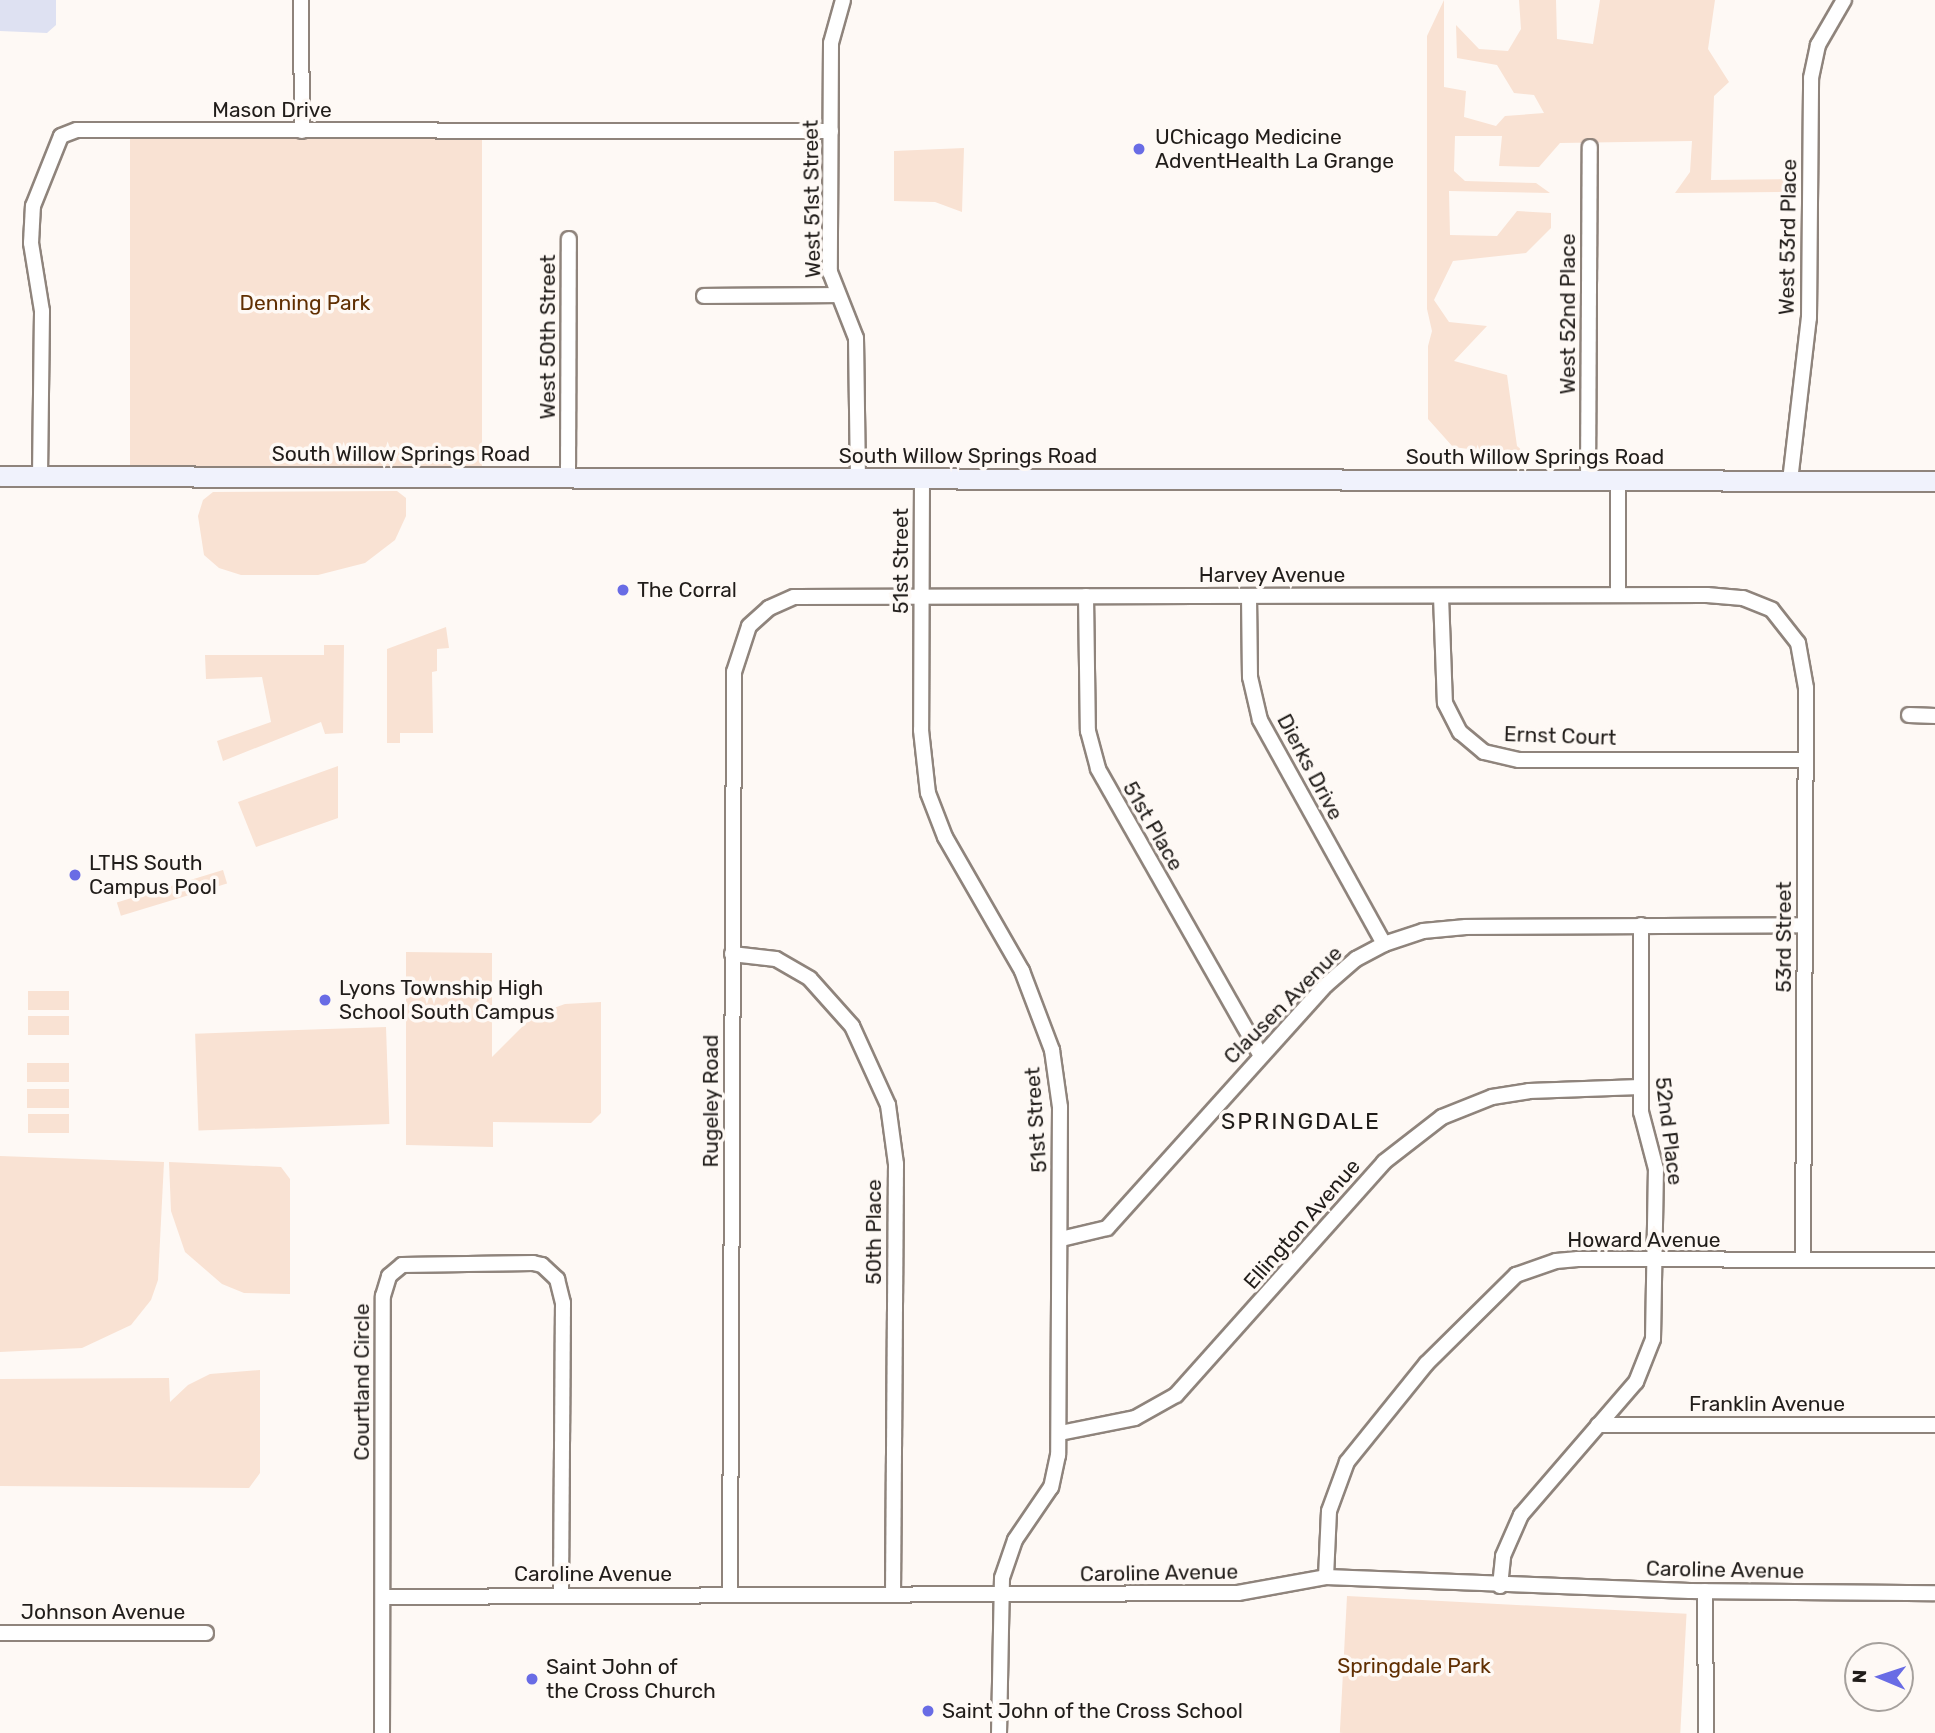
<!DOCTYPE html>
<style>
body{margin:0}
#map{position:relative;width:1935px;height:1733px;overflow:hidden;background:#fef9f5;font-family:Rubik,sans-serif}
div>[style]{position:absolute}
.green>*{inset:0;background:#f9e2d3;transform-origin:0 0}
.water>*{inset:0;background:#dee1f2}
.roads{filter:drop-shadow(2px 0 #8f847c) drop-shadow(-2px 0 #8f847c) drop-shadow(0 2px #8f847c) drop-shadow(0 -2px #8f847c)}
.street>*{height:14px;margin:-7px;padding:0 7px;transform-origin:7px;border-radius:7px;background:#fff}
.secondary>*{height:19px;margin:-9.5px;padding:0 9.5px;transform-origin:9.5px;border-radius:9.5px;background:#f0f2fc}
.dots>*{width:19px;height:19px;translate:-50% -50%;box-sizing:border-box;border:4px solid #fef9f5;border-radius:50%}
span{translate:-50% -50%;white-space:nowrap;text-align:center;line-height:1.15;-webkit-text-stroke:7px #fef9f5;paint-order:stroke}
.street-label{font-size:21px;color:#211d1a}
.poi-label{font-size:21px;color:#211d1a}
.left{translate:0 -50%;text-align:left}
.park-label{font-size:21px;color:#602f02}
.neighbourhood-label{font-size:23px;color:#211d1a;letter-spacing:2px}
.north{position:absolute;left:1844px;top:1642px;width:70px;height:70px;box-sizing:border-box;background:#fef9f5;border:2px solid #a6a19d;border-radius:50%;rotate:272deg;font-size:19px;font-weight:700;line-height:28px;text-align:center;color:#211d1a}
.north::after{content:'';display:block;margin:auto;width:24px;height:32px;background:#696ce5;clip-path:polygon(50% 0,100% 100%,50% 72%,0 100%)}
</style>
<div id="map">
<div class="green">
<i style="clip-path:polygon(1444px 0,1444px 87px,1466px 91px,1464px 117px,1496px 126px,1505px 116px,1544px 113px,1534px 95px,1514px 93px,1497px 65px,1457px 58px,1456px 25px,1479px 49px,1508px 51px,1521px 29px,1519px 0,1556px 0,1557px 39px,1593px 44px,1600px 0,1715px 0,1708px 49px,1729px 82px,1714px 96px,1711px 180px,1793px 179px,1792px 192px,1675px 193px,1690px 172px,1692px 141px,1560px 143px,1539px 167px,1499px 166px,1502px 136px,1455px 136px,1454px 171px,1465px 181px,1536px 183px,1550px 193px,1449px 191px,1450px 235px,1497px 236px,1517px 211px,1551px 213px,1551px 228px,1526px 253px,1453px 261px,1434px 300px,1449px 322px,1487px 326px,1454px 361px,1507px 375px,1517px 446px,1525px 453px,1526px 464px,1487px 464px,1484px 451px,1453px 447px,1428px 419px,1428px 346px,1432px 331px,1427px 309px,1427px 36px)"></i>
<i style="left:482px;top:139px;width:329px;height:352px;rotate:90deg"></i>
<i style="clip-path:polygon(964px 148px,962px 212px,935px 202px,894px 201px,894px 151px)"></i>
<i style="clip-path:polygon(397px 491px,406px 498px,406px 516px,395px 540px,365px 563px,318px 575px,241px 575px,219px 568px,204px 555px,198px 516px,203px 500px,213px 492px)"></i>
<i style="clip-path:polygon(446px 627px,449px 648px,437px 649px,437px 671px,432px 672px,433px 733px,400px 733px,400px 743px,387px 743px,387px 649px)"></i>
<i style="clip-path:polygon(324px 645px,344px 645px,343px 733px,325px 734px,321px 722px,223px 761px,217px 741px,271px 722px,262px 677px,206px 679px,205px 655px,324px 655px)"></i>
<i style="clip-path:polygon(338px 766px,338px 818px,256px 847px,238px 802px)"></i>
<i style="left:223px;top:870px;width:14px;height:111px;rotate:73deg"></i>
<i style="clip-path:polygon(406px 952px,492px 953px,492px 1057px,534px 1015px,565px 1004px,601px 1002px,601px 1113px,591px 1123px,493px 1122px,493px 1147px,406px 1145px)"></i>
<i style="left:28px;top:991px;width:41px;height:19px"></i>
<i style="left:28px;top:1016px;width:41px;height:19px"></i>
<i style="left:386px;top:1027px;width:97px;height:191px;rotate:88deg"></i>
<i style="left:27px;top:1063px;width:42px;height:19px"></i>
<i style="left:27px;top:1089px;width:42px;height:19px"></i>
<i style="left:28px;top:1114px;width:41px;height:19px"></i>
<i style="clip-path:polygon(0 1156px,164px 1162px,158px 1280px,151px 1300px,131px 1325px,82px 1348px,0 1352px)"></i>
<i style="clip-path:polygon(169px 1162px,281px 1167px,290px 1179px,290px 1294px,244px 1293px,222px 1284px,185px 1252px,171px 1211px)"></i>
<i style="clip-path:polygon(260px 1370px,260px 1473px,249px 1488px,0 1486px,0 1379px,169px 1378px,170px 1402px,188px 1385px,210px 1374px)"></i>
<i style="left:1347px;top:1596px;width:340px;height:137px;rotate:3deg"></i>
</div>
<div class="water">
<i style="clip-path:polygon(0 0,56px 0,56px 25px,47px 33px,0 31px)"></i>
</div>
<div class="roads">
<div class="street">
<i style="left:301px;top:0;width:131px;rotate:89.6deg"></i>
<i style="left:843px;top:0;width:45px;rotate:105.6deg"></i>
<i style="left:831px;top:43px;width:229px;rotate:90.3deg"></i>
<i style="left:830px;top:272px;width:71px;rotate:68.5deg"></i>
<i style="left:856px;top:338px;width:140px;rotate:89.2deg"></i>
<i style="left:704px;top:296px;width:133px;rotate:-0.4deg"></i>
<i style="left:40px;top:476px;width:165px;rotate:-89.3deg"></i>
<i style="left:42px;top:311px;width:69px;rotate:-99.2deg"></i>
<i style="left:31px;top:243px;width:37px;rotate:-87deg"></i>
<i style="left:33px;top:206px;width:75px;rotate:-68.2deg"></i>
<i style="left:61px;top:136px;width:17px;rotate:-21deg"></i>
<i style="left:77px;top:130px;width:754px;rotate:0.08deg"></i>
<i style="left:568px;top:477px;width:238px;rotate:-89.8deg"></i>
<i style="left:922px;top:478px;width:252px;rotate:90.2deg"></i>
<i style="left:921px;top:730px;width:63px;rotate:83.7deg"></i>
<i style="left:928px;top:793px;width:47px;rotate:68.9deg"></i>
<i style="left:945px;top:837px;width:155px;rotate:60.1deg"></i>
<i style="left:1022px;top:971px;width:85px;rotate:69.2deg"></i>
<i style="left:1052px;top:1050px;width:58px;rotate:82deg"></i>
<i style="left:1060px;top:1107px;width:348px;rotate:90.3deg"></i>
<i style="left:1058px;top:1455px;width:33px;rotate:102deg"></i>
<i style="left:1051px;top:1487px;width:64px;rotate:124.2deg"></i>
<i style="left:1015px;top:1540px;width:40px;rotate:108.9deg"></i>
<i style="left:1002px;top:1578px;width:155px;rotate:91.1deg"></i>
<i style="left:1588px;top:480px;width:333px;rotate:-89.7deg"></i>
<i style="left:1790px;top:481px;width:164px;rotate:-83.4deg"></i>
<i style="left:1809px;top:318px;width:240px;rotate:-89.5deg"></i>
<i style="left:1811px;top:78px;width:34px;rotate:-78deg"></i>
<i style="left:1818px;top:45px;width:52px;rotate:-60deg"></i>
<i style="left:1618px;top:595px;width:115px;rotate:-90deg"></i>
<i style="left:1086px;top:596px;width:135px;rotate:89.2deg"></i>
<i style="left:1088px;top:731px;width:39px;rotate:75deg"></i>
<i style="left:1098px;top:769px;width:328px;rotate:60.4deg"></i>
<i style="left:1249px;top:596px;width:81px;rotate:89.3deg"></i>
<i style="left:1250px;top:677px;width:44px;rotate:76.9deg"></i>
<i style="left:1260px;top:720px;width:256px;rotate:61deg"></i>
<i style="left:1441px;top:596px;width:107px;rotate:87.9deg"></i>
<i style="left:1445px;top:703px;width:33px;rotate:63deg"></i>
<i style="left:1460px;top:732px;width:31px;rotate:40deg"></i>
<i style="left:1484px;top:752px;width:36px;rotate:13deg"></i>
<i style="left:1519px;top:760px;width:287px"></i>
<i style="left:1909px;top:715px;width:26px;rotate:2deg"></i>
<i style="left:732px;top:954px;width:44px;rotate:6.5deg"></i>
<i style="left:776px;top:959px;width:39px;rotate:30deg"></i>
<i style="left:810px;top:979px;width:63px;rotate:48.2deg"></i>
<i style="left:852px;top:1026px;width:87px;rotate:65.5deg"></i>
<i style="left:888px;top:1105px;width:60px;rotate:82.3deg"></i>
<i style="left:896px;top:1164px;width:431px;rotate:90.4deg"></i>
<i style="left:1061px;top:1239px;width:47px;rotate:-13.4deg"></i>
<i style="left:1107px;top:1228px;width:327px;rotate:-48deg"></i>
<i style="left:1326px;top:985px;width:40px;rotate:-41deg"></i>
<i style="left:1356px;top:959px;width:32px;rotate:-28deg"></i>
<i style="left:1384px;top:944px;width:41px;rotate:-18.4deg"></i>
<i style="left:1423px;top:931px;width:43px;rotate:-5.3deg"></i>
<i style="left:1466px;top:927px;width:339px;rotate:-0.3deg"></i>
<i style="left:1598px;top:1425px;width:337px"></i>
<i style="left:1060px;top:1433px;width:76px;rotate:-11.3deg"></i>
<i style="left:1135px;top:1418px;width:47px;rotate:-29.3deg"></i>
<i style="left:1176px;top:1395px;width:312px;rotate:-48.2deg"></i>
<i style="left:1384px;top:1162px;width:73px;rotate:-37.8deg"></i>
<i style="left:1442px;top:1117px;width:54px;rotate:-21.8deg"></i>
<i style="left:1492px;top:1097px;width:37px;rotate:-9deg"></i>
<i style="left:1529px;top:1091px;width:111px;rotate:-2.1deg"></i>
<i style="left:1326px;top:1577px;width:66px;rotate:-87.4deg"></i>
<i style="left:1329px;top:1511px;width:52px;rotate:-69.8deg"></i>
<i style="left:1347px;top:1462px;width:126px;rotate:-51.1deg"></i>
<i style="left:1426px;top:1364px;width:127px;rotate:-44.7deg"></i>
<i style="left:1516px;top:1275px;width:42px;rotate:-19.3deg"></i>
<i style="left:1556px;top:1261px;width:22px;rotate:-5deg"></i>
<i style="left:1578px;top:1259px;width:357px;rotate:0.2deg"></i>
<i style="left:1500px;top:1586px;width:30px;rotate:-84deg"></i>
<i style="left:1503px;top:1556px;width:45px;rotate:-66.3deg"></i>
<i style="left:1521px;top:1515px;width:176px;rotate:-49.2deg"></i>
<i style="left:1636px;top:1382px;width:46px;rotate:-68.4deg"></i>
<i style="left:1653px;top:1339px;width:170px;rotate:-89deg"></i>
<i style="left:1656px;top:1169px;width:59px;rotate:-104.7deg"></i>
<i style="left:1641px;top:1112px;width:187px;rotate:-90deg"></i>
<i style="left:1705px;top:1591px;width:142px;rotate:89.6deg"></i>
<i style="left:730px;top:1594px;width:922px;rotate:-89.75deg"></i>
<i style="left:734px;top:672px;width:48px;rotate:-71.9deg"></i>
<i style="left:749px;top:626px;width:27px;rotate:-42deg"></i>
<i style="left:769px;top:608px;width:27px;rotate:-24deg"></i>
<i style="left:794px;top:597px;width:913px;rotate:-0.13deg"></i>
<i style="left:1707px;top:595px;width:36px;rotate:5deg"></i>
<i style="left:1743px;top:598px;width:31px;rotate:22deg"></i>
<i style="left:1772px;top:610px;width:42px;rotate:51.8deg"></i>
<i style="left:1798px;top:643px;width:46px;rotate:79.9deg"></i>
<i style="left:1806px;top:688px;width:572px;rotate:90.3deg"></i>
<i style="left:383px;top:1597px;width:855px;rotate:-0.27deg"></i>
<i style="left:1238px;top:1593px;width:89px;rotate:-10.3deg"></i>
<i style="left:1326px;top:1577px;width:364px;rotate:2.2deg"></i>
<i style="left:1690px;top:1591px;width:245px;rotate:0.5deg"></i>
<i style="left:0;top:1633px;width:206px"></i>
<i style="left:382px;top:1733px;width:437px;rotate:-89.9deg"></i>
<i style="left:383px;top:1296px;width:21px;rotate:-73deg"></i>
<i style="left:389px;top:1276px;width:17px;rotate:-40deg"></i>
<i style="left:402px;top:1265px;width:131px;rotate:-0.9deg"></i>
<i style="left:533px;top:1263px;width:9px;rotate:13deg"></i>
<i style="left:542px;top:1265px;width:21px;rotate:43deg"></i>
<i style="left:557px;top:1279px;width:25px;rotate:76deg"></i>
<i style="left:563px;top:1303px;width:292px;rotate:90.4deg"></i>
</div>
<div class="secondary">
<i style="left:0;top:476px;width:1935px;rotate:0.15deg"></i>
</div>
</div>
<div class="dots">
<i style="left:1139px;top:149px;background:#696ce5"></i>
<i style="left:623px;top:590px;background:#696ce5"></i>
<i style="left:75px;top:875px;background:#696ce5"></i>
<i style="left:325px;top:1000px;background:#696ce5"></i>
<i style="left:532px;top:1679px;background:#696ce5"></i>
<i style="left:928px;top:1711px;background:#696ce5"></i>
</div>
<div class="street-label">
<span style="left:272px;top:110px">Mason Drive</span>
<span style="left:812px;top:199px;rotate:-91deg">West 51st Street</span>
<span style="left:1788px;top:237px;rotate:-89deg">West 53rd Place</span>
<span style="left:1568px;top:314px;rotate:-90deg">West 52nd Place</span>
<span style="left:548px;top:337px;rotate:-90deg">West 50th Street</span>
<span style="left:401px;top:454px">South Willow Springs Road</span>
<span style="left:968px;top:456px">South Willow Springs Road</span>
<span style="left:1535px;top:457px">South Willow Springs Road</span>
<span style="left:901px;top:561px;rotate:-90deg">51st Street</span>
<span style="left:1272px;top:575px">Harvey Avenue</span>
<span style="left:1560px;top:736px;rotate:2deg">Ernst Court</span>
<span style="left:1310px;top:767px;rotate:62deg">Dierks Drive</span>
<span style="left:1153px;top:826px;rotate:60deg">51st Place</span>
<span style="left:1784px;top:937px;rotate:-90deg">53rd Street</span>
<span style="left:1283px;top:1005px;rotate:-45deg">Clausen Avenue</span>
<span style="left:711px;top:1101px;rotate:-90deg">Rugeley Road</span>
<span style="left:1036px;top:1120px;rotate:-94deg">51st Street</span>
<span style="left:1669px;top:1131px;rotate:83deg">52nd Place</span>
<span style="left:1302px;top:1224px;rotate:-49deg">Ellington Avenue</span>
<span style="left:874px;top:1232px;rotate:-90deg">50th Place</span>
<span style="left:1644px;top:1240px">Howard Avenue</span>
<span style="left:362px;top:1382px;rotate:-90deg">Courtland Circle</span>
<span style="left:1767px;top:1404px">Franklin Avenue</span>
<span style="left:1725px;top:1570px;rotate:1deg">Caroline Avenue</span>
<span style="left:1159px;top:1573px;rotate:-1deg">Caroline Avenue</span>
<span style="left:593px;top:1574px">Caroline Avenue</span>
<span style="left:103px;top:1612px">Johnson Avenue</span>
</div>
<div class="poi-label">
<span class="left" style="left:1155px;top:149px">UChicago Medicine<br>AdventHealth La Grange</span>
<span class="left" style="left:637px;top:590px">The Corral</span>
<span class="left" style="left:89px;top:875px">LTHS South<br>Campus Pool</span>
<span class="left" style="left:339px;top:1000px">Lyons Township High<br>School South Campus</span>
<span class="left" style="left:546px;top:1679px">Saint John of<br>the Cross Church</span>
<span class="left" style="left:942px;top:1711px">Saint John of the Cross School</span>
</div>
<div class="park-label">
<span style="left:305px;top:303px">Denning Park</span>
<span style="left:1414px;top:1666px">Springdale Park</span>
</div>
<div class="neighbourhood-label">
<span style="left:1301px;top:1121px">SPRINGDALE</span>
</div>
<div class="north">N</div>
</div>
